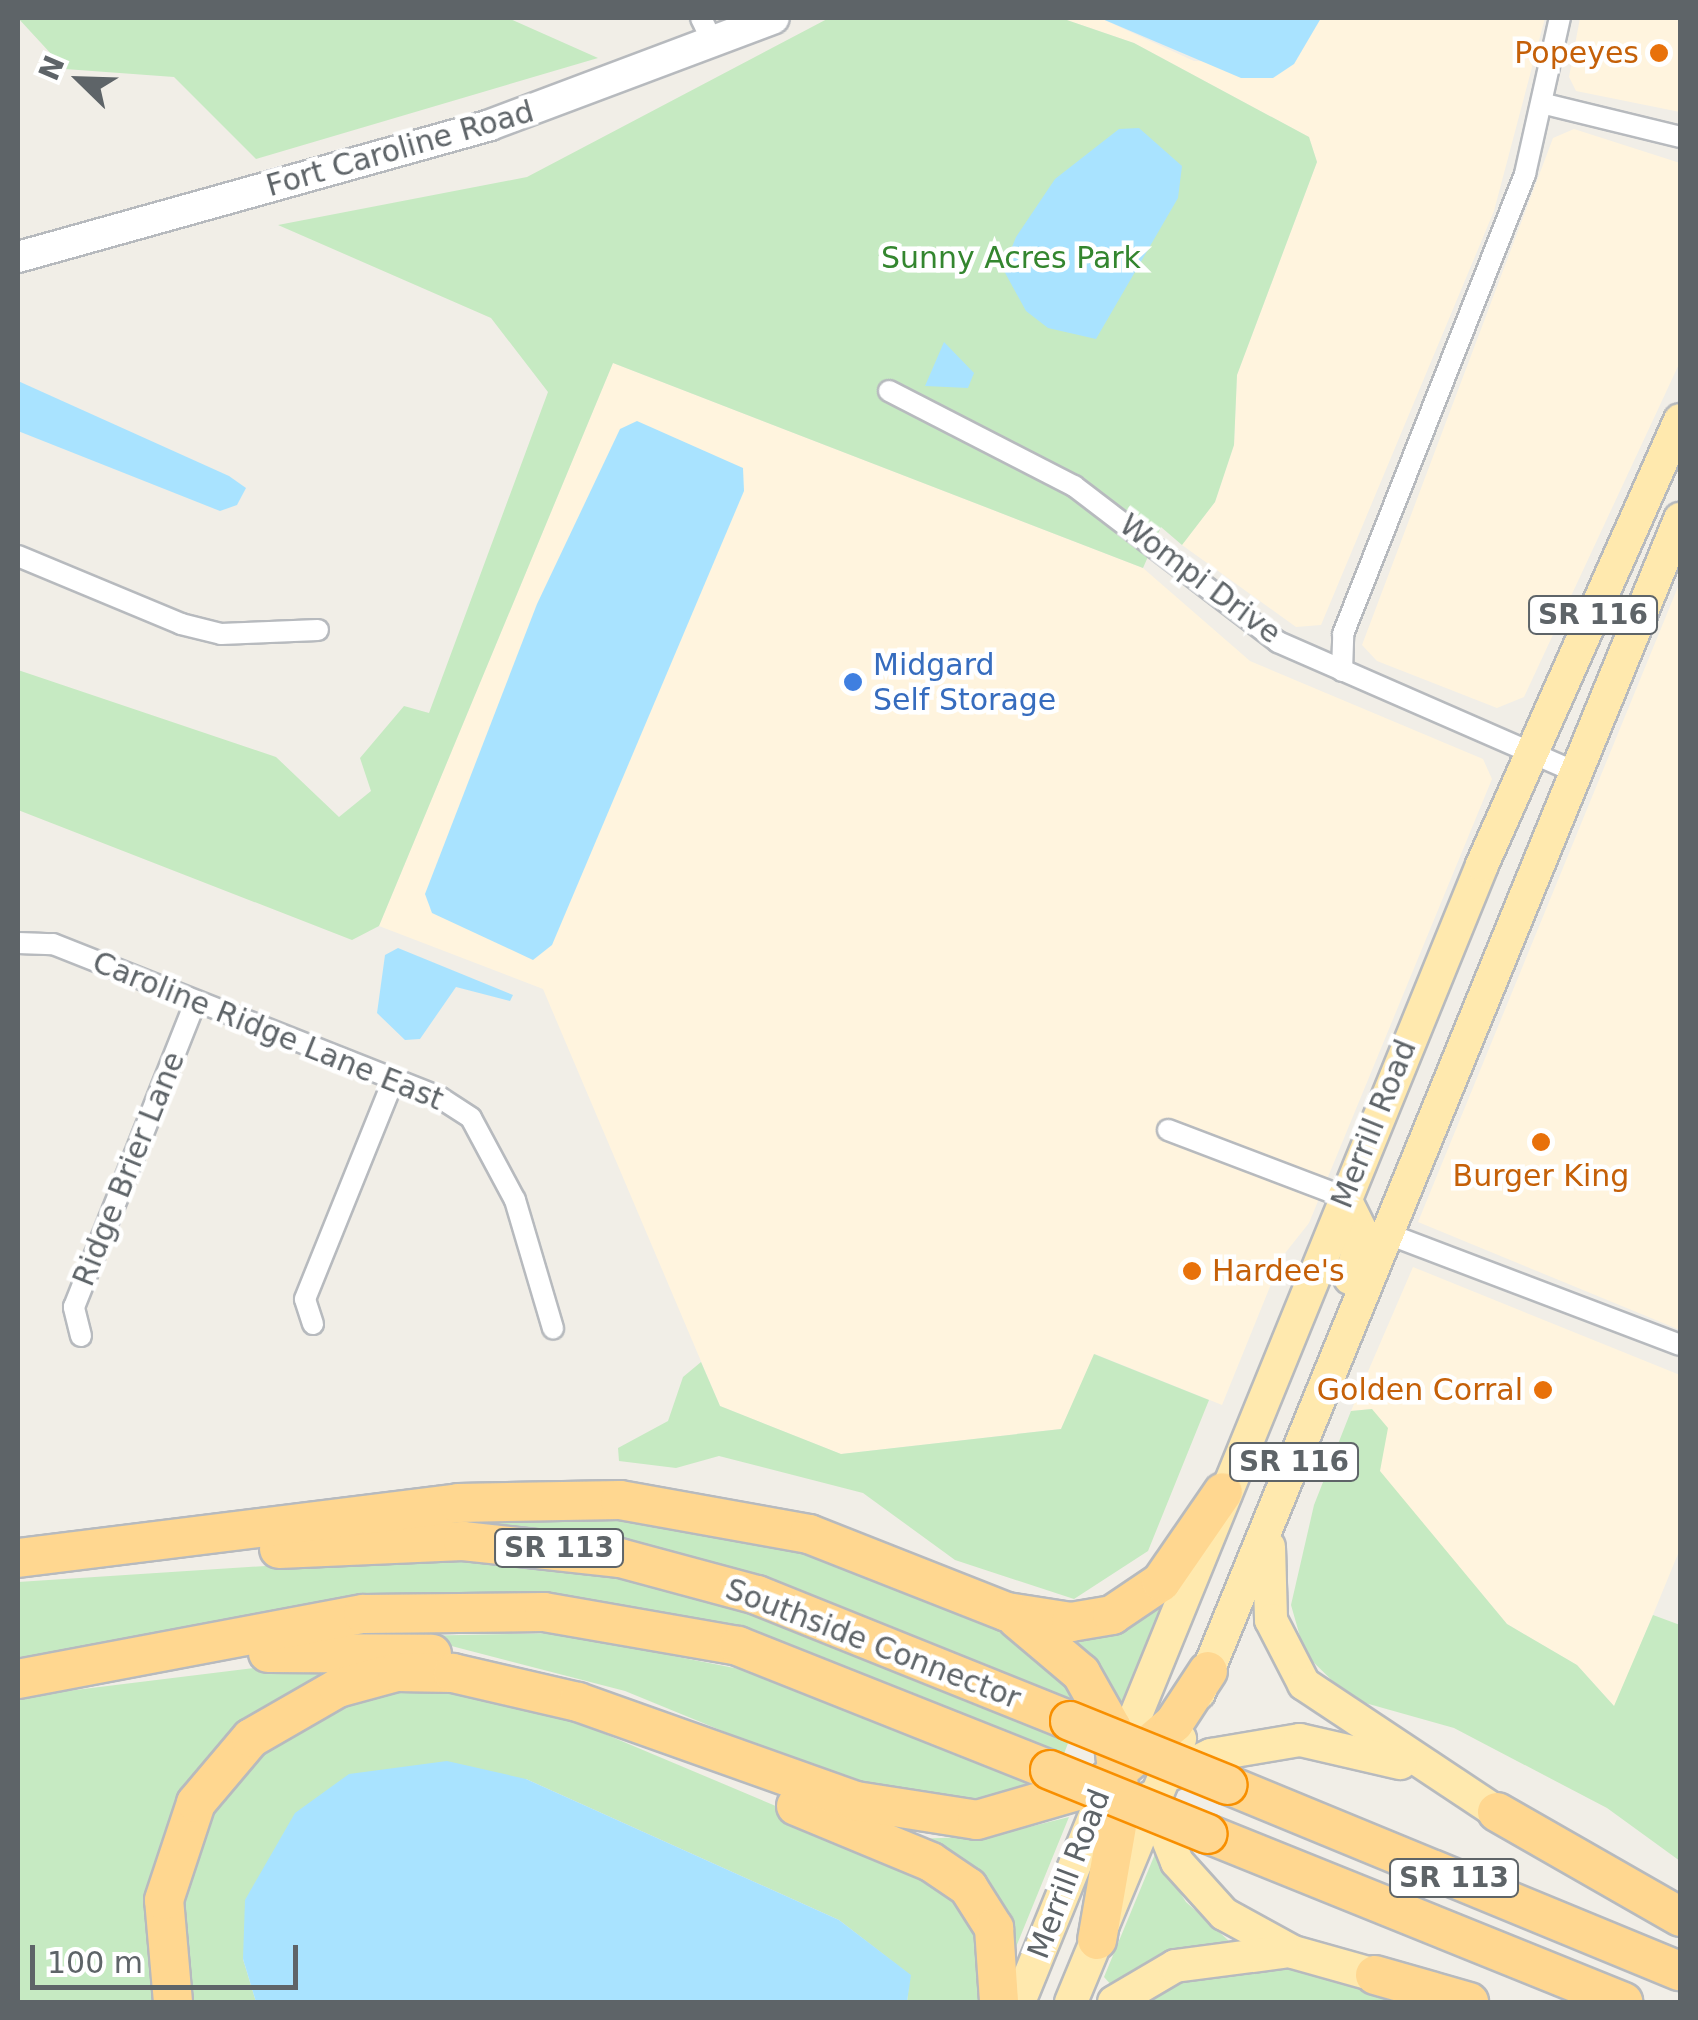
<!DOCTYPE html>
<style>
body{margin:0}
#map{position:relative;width:1698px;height:2020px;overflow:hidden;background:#f1eee7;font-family:"DejaVu Sans",sans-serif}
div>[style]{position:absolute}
.commercial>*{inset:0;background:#fff4de}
.green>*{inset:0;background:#c6eac2}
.water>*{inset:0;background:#a9e3ff}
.roads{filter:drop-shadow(2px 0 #b7babe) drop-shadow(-2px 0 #b7babe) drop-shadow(0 2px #b7babe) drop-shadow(0 -2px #b7babe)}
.street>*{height:20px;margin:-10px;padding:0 10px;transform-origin:10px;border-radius:10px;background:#fff}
.secondary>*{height:30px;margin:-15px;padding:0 15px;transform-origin:15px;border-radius:15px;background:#fff}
.primary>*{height:32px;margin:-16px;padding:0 16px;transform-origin:16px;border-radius:16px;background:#ffe9ae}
.highway>*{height:38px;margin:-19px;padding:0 19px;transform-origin:19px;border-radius:19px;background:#ffd790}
.bridges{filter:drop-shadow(2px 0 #f88f00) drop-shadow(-2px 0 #f88f00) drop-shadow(0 2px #f88f00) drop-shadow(0 -2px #f88f00)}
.highway-bridge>*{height:38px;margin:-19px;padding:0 19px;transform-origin:19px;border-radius:19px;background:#ffd790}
.dots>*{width:28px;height:28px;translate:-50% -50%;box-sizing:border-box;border:5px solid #fff;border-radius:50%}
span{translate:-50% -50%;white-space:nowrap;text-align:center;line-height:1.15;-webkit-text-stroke:9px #fff;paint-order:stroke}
.shield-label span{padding:2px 8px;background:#fff;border:2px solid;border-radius:8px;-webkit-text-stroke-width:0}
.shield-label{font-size:28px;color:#5e6468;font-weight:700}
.food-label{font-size:30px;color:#c56008}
.right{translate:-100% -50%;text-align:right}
.left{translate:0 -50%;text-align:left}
.street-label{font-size:30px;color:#5e6468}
.park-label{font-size:30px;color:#34862f}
.shop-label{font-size:30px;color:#366cbe}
.frame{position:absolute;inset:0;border:20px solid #5e6468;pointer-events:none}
.north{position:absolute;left:30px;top:30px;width:100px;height:100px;-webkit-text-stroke:8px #fff;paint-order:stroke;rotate:293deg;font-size:28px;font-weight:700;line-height:40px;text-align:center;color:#5e6468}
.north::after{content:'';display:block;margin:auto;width:35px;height:45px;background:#5e6468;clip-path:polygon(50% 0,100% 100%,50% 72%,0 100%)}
.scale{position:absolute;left:30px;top:1945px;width:268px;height:45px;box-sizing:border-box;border:5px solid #5e6468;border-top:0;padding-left:12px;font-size:30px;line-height:35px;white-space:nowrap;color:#5e6468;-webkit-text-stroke:8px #fff;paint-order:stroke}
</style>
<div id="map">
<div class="commercial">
<i style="clip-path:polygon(1061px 18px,1100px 18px,1194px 61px,1294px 64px,1321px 18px,1545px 18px,1494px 211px,1321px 625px,1296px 627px,1182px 545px,1215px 502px,1234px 445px,1237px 375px,1317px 162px,1309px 137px,1134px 43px)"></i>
<i style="clip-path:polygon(1580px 18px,1680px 18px,1680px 112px,1576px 91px,1569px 77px)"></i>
<i style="clip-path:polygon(1574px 129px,1680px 163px,1680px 362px,1524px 697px,1497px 708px,1377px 661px,1362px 645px,1553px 138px)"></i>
<i style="clip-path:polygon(613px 363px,1143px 568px,1250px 661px,1483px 759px,1492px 779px,1309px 1223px,1282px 1257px,1222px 1405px,1095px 1354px,1061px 1429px,841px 1454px,720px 1406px,543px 989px,379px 926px)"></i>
<i style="clip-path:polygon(1680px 582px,1680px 1330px,1418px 1222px)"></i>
<i style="clip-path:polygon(1413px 1267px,1680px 1375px,1680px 1549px,1615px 1707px,1577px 1665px,1507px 1624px,1379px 1471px,1372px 1409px,1351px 1411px)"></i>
</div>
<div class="green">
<i style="clip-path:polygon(18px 18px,508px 18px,598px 58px,256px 159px,174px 77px,65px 69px)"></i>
<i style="clip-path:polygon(829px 18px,1061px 18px,1134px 43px,1309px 137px,1317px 162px,1237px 375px,1234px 445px,1215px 502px,1182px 545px,1161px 527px,1143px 568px,613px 363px,379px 926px,352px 940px,18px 810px,18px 670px,276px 757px,339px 817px,371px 791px,360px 758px,404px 706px,429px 713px,548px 392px,491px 318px,278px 225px,527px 177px)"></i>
<i style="clip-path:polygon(1094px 1354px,1209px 1400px,1148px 1551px,1074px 1599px,955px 1560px,863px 1493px,719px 1456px,676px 1468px,619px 1461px,618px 1448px,668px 1421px,683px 1377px,701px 1362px,720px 1406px,841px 1454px,1061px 1429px)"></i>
<i style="clip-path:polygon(1372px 1409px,1388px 1428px,1380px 1471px,1507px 1624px,1577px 1665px,1614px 1706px,1653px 1615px,1680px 1625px,1680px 1861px,1607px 1808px,1454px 1728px,1351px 1699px,1305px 1654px,1291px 1605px,1314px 1505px,1351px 1411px)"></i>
<i style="clip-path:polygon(538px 1510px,762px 1535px,1018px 1632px,1093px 1710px,817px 1600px,639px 1545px,427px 1525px)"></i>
<i style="clip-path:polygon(404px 1557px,550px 1562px,729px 1601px,1070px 1738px,1062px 1759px,608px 1606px,18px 1667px,18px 1582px)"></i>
<i style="clip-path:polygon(1163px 1603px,1121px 1705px,1071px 1640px)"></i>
<i style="clip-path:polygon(556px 1633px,760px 1673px,1058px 1794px,1006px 1807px,857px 1786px,625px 1691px,413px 1636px)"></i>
<i style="clip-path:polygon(310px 1661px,359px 1662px,192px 1792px,162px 2002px,18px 2002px,18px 1697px)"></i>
<i style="clip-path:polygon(419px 1683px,555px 1713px,909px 1862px,973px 1913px,986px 2002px,907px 2002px,910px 1975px,839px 1920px,526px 1779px,243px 1959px,256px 2002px,182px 2002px,174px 1970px,187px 1843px,283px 1724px)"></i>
<i style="clip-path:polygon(1069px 1817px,1014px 1952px,915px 1839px,993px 1836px)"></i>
<i style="clip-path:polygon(1155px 1854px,1186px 1902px,1229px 1941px,1193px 1947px,1114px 1988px,1104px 1977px)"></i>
<i style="clip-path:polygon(1286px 1962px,1408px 2002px,1131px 2002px,1190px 1970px)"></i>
</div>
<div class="water">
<i style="clip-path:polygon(1100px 18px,1321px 18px,1294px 64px,1273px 78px,1241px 78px)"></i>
<i style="clip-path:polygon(1139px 128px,1182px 166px,1178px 198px,1096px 339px,1048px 328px,1026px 311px,1003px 269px,1016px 237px,1055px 179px,1119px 129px)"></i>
<i style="clip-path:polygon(944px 342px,974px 373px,968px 388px,925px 386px)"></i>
<i style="clip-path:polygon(18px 381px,229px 476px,246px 488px,237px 505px,220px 511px,18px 431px)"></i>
<i style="clip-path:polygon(637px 421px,743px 468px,744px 491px,552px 945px,533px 960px,432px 913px,425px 894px,537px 604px,620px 429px)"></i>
<i style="clip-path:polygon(398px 948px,513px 995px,510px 1001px,456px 987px,420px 1039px,405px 1040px,377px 1013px,385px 955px)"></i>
<i style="clip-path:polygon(447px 1761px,526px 1779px,839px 1920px,911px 1975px,907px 2002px,256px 2002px,243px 1959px,245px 1900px,295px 1813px,349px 1774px)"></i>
</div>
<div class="roads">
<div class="street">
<i style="left:701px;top:18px;width:30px;rotate:64deg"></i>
<i style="left:1545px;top:104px;width:139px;rotate:13.7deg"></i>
<i style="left:889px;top:391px;width:208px;rotate:27.2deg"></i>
<i style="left:1074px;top:486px;width:257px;rotate:37.4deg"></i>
<i style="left:1278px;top:642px;width:325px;rotate:23.6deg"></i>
<i style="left:18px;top:556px;width:177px;rotate:22.6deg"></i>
<i style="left:181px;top:624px;width:41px;rotate:14deg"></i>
<i style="left:221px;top:634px;width:97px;rotate:-2.4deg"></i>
<i style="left:1342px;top:671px;width:37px;rotate:-88deg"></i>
<i style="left:1343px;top:634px;width:495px;rotate:-68.4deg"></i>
<i style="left:1525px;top:174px;width:160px;rotate:-77.4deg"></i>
<i style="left:18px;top:943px;width:35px;rotate:2deg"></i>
<i style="left:53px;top:944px;width:415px;rotate:21.6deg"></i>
<i style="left:439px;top:1097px;width:38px;rotate:33deg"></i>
<i style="left:471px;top:1118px;width:93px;rotate:61.8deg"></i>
<i style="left:515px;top:1200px;width:134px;rotate:73.5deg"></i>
<i style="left:1168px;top:1130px;width:188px;rotate:20.8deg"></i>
<i style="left:1388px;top:1234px;width:312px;rotate:20.8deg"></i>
<i style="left:313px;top:1324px;width:26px;rotate:-108deg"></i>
<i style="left:305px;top:1299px;width:235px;rotate:-68deg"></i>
<i style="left:81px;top:1336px;width:30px;rotate:-104deg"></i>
<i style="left:74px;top:1307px;width:327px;rotate:-68.3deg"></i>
</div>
<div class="secondary">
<i style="left:18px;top:257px;width:490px;rotate:-15.6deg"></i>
<i style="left:490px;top:125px;width:303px;rotate:-20.6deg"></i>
</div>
<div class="primary">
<i style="left:1344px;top:1197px;width:42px;rotate:63.4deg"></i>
<i style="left:1363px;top:1235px;width:45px;rotate:106.8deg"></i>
<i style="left:1269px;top:1547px;width:73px;rotate:88.4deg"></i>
<i style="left:1271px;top:1620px;width:72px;rotate:62.7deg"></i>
<i style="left:1304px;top:1684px;width:232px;rotate:33.6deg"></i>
<i style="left:1199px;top:1693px;width:1269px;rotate:-67.72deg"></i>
<i style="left:1169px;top:1775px;width:47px;rotate:-25.5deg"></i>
<i style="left:1211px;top:1755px;width:90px;rotate:-9.6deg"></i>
<i style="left:1300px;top:1740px;width:103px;rotate:13deg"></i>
<i style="left:1151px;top:1797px;width:70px;rotate:68.2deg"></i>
<i style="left:1177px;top:1862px;width:70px;rotate:47.9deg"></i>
<i style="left:1224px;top:1914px;width:79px;rotate:28.8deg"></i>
<i style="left:1293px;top:1952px;width:85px;rotate:15.7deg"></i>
<i style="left:1019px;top:2002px;width:1228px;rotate:-67.84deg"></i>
<i style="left:1482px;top:865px;width:487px;rotate:-66deg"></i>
<i style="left:1071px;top:2002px;width:285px;rotate:-67.5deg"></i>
<i style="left:1114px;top:2002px;width:71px;rotate:-30.5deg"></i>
<i style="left:1175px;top:1966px;width:109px;rotate:-7.4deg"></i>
</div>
<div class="highway">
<i style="left:279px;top:1549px;width:184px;rotate:-2.5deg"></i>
<i style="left:463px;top:1541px;width:158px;rotate:6.2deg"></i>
<i style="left:620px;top:1558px;width:142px;rotate:15.1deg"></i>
<i style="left:757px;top:1595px;width:337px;rotate:21.9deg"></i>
<i style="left:18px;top:1558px;width:443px;rotate:-7.1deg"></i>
<i style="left:458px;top:1503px;width:162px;rotate:-1.1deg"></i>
<i style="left:620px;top:1500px;width:192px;rotate:10.2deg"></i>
<i style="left:809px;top:1534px;width:213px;rotate:21.5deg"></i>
<i style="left:1007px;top:1612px;width:65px;rotate:8.9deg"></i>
<i style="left:1071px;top:1622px;width:42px;rotate:-9.7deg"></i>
<i style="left:1112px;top:1615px;width:59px;rotate:-34deg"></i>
<i style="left:1161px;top:1582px;width:109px;rotate:-55.4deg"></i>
<i style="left:1017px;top:1619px;width:84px;rotate:40.2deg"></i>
<i style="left:1081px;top:1673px;width:63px;rotate:60.6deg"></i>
<i style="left:1112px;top:1728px;width:76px;rotate:83.2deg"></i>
<i style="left:1121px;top:1803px;width:139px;rotate:99.9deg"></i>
<i style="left:268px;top:1653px;width:164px;rotate:0.3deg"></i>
<i style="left:18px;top:1679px;width:351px;rotate:-10.7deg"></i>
<i style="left:363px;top:1614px;width:181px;rotate:-0.6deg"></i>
<i style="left:544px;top:1612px;width:197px;rotate:9.9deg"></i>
<i style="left:738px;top:1646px;width:336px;rotate:21.7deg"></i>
<i style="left:1228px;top:1785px;width:489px;rotate:22.4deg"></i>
<i style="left:796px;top:1806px;width:146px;rotate:22.5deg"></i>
<i style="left:931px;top:1862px;width:45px;rotate:34deg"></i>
<i style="left:968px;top:1887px;width:49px;rotate:57.6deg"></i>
<i style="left:994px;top:1928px;width:74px;rotate:86.1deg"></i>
<i style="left:1497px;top:1812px;width:211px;rotate:29.8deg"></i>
<i style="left:1208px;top:1834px;width:448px;rotate:22deg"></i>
<i style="left:1375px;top:1975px;width:98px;rotate:16deg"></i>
<i style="left:173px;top:2002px;width:102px;rotate:-95deg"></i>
<i style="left:164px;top:1900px;width:102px;rotate:-71.7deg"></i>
<i style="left:196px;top:1803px;width:85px;rotate:-49.8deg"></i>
<i style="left:251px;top:1738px;width:100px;rotate:-29.9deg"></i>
<i style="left:338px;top:1688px;width:61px;rotate:-15.2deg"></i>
<i style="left:397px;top:1672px;width:56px;rotate:1deg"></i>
<i style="left:453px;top:1673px;width:128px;rotate:13.1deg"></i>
<i style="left:578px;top:1702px;width:295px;rotate:19.6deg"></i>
<i style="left:856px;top:1801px;width:122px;rotate:8.9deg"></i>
<i style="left:977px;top:1820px;width:132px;rotate:-16.2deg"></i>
<i style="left:1104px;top:1783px;width:92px;rotate:-40.6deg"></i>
<i style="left:1174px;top:1723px;width:62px;rotate:-56.8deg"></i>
</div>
</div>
<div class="bridges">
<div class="highway-bridge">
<i style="left:1070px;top:1721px;width:170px;rotate:22.1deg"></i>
<i style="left:1050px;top:1770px;width:170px;rotate:22.1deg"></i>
</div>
</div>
<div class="dots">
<i style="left:1659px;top:53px;background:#e8710a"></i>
<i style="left:853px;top:682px;background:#3f7fe0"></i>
<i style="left:1541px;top:1142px;background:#e8710a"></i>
<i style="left:1192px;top:1271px;background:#e8710a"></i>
<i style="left:1543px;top:1390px;background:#e8710a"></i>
</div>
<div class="shield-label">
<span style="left:1593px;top:615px">SR 116</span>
<span style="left:1294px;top:1462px">SR 116</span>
<span style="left:559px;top:1548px">SR 113</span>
<span style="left:1454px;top:1878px">SR 113</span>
</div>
<div class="food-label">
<span class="right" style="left:1639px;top:53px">Popeyes</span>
<span style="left:1541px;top:1176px">Burger King</span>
<span class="left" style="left:1212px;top:1271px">Hardee's</span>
<span class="right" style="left:1523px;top:1390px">Golden Corral</span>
</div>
<div class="street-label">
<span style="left:400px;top:149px;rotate:-16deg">Fort Caroline Road</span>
<span style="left:1200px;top:579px;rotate:37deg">Wompi Drive</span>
<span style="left:268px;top:1031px;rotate:22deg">Caroline Ridge Lane East</span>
<span style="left:1374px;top:1124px;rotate:-68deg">Merrill Road</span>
<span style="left:129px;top:1169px;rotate:-68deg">Ridge Brier Lane</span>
<span style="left:873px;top:1644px;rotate:21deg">Southside Connector</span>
<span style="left:1069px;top:1874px;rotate:-69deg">Merrill Road</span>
</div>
<div class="park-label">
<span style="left:1011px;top:258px">Sunny Acres Park</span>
</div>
<div class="shop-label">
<span class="left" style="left:873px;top:682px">Midgard<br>Self Storage</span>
</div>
<div class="frame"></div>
<div class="north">N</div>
<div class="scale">100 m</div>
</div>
